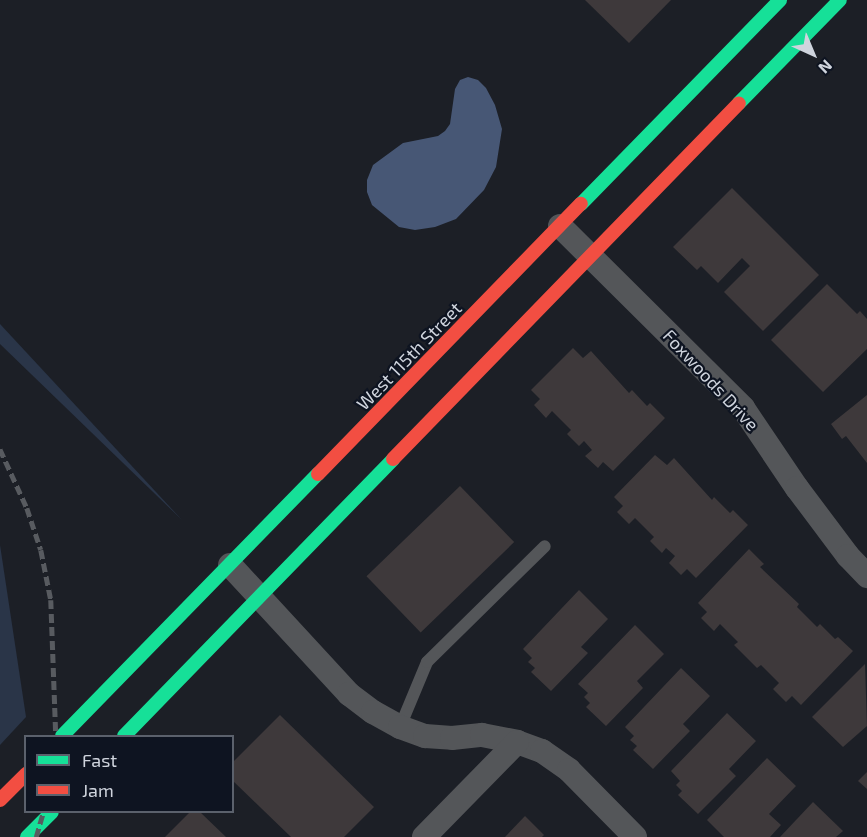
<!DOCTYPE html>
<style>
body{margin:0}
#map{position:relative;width:867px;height:837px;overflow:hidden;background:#1c1f26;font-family:"Exo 2",sans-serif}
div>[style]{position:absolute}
.green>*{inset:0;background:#2a3548}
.water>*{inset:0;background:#475775}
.building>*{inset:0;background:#3e393b;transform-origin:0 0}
.lane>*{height:12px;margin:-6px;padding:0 6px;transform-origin:6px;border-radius:6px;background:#545659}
.street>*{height:24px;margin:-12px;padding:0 12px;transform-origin:12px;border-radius:12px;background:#545659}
.fast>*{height:14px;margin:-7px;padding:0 7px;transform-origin:7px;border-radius:7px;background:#16e098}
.jam>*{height:14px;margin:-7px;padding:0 7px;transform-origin:7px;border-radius:7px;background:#f24e42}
.rail>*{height:4.5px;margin-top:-2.25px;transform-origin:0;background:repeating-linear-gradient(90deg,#585b60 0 9px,transparent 0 13.5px)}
span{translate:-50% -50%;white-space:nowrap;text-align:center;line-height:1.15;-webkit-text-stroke:4.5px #0e1421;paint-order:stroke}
.street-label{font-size:18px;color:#cfd4dd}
.legend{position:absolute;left:24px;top:735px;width:210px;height:78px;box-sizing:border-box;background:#0e1421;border:2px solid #5b616c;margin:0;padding:8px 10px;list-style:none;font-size:18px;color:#cfd4dd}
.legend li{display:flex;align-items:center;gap:12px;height:30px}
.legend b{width:30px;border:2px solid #5b616c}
.north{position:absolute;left:783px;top:24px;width:60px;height:60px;-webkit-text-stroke:4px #0e1421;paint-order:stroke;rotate:136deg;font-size:16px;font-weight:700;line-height:24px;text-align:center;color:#cfd4dd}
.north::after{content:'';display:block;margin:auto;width:21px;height:27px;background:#cfd4dd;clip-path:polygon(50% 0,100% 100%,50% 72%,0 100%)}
</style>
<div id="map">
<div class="green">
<i style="clip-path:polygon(0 324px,182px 520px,0 344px)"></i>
<i style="clip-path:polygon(0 545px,26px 717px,0 745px)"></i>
</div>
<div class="water">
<i style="clip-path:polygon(468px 77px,478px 80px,486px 88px,495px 105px,502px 129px,496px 167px,484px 190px,456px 219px,435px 227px,415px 230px,399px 227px,372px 205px,367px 192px,367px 180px,373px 165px,403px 143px,438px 136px,445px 131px,450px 124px,455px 89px,460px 80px)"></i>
</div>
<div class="building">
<i style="clip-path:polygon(585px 0,671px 0,629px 43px)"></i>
<i style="clip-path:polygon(732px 188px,819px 275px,763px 331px,724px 292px,750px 266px,742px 258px,718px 283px,701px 266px,697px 270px,673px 247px)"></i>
<i style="clip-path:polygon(827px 284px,857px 314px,860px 311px,867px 319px,867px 349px,823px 392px,771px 340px)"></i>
<i style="clip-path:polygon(573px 348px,583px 358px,591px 351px,629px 393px,632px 390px,647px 406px,650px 403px,665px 418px,613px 471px,603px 462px,598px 468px,585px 456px,592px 450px,584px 441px,579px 446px,567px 434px,571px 430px,552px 411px,546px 418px,534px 405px,540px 399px,531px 390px)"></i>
<i style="clip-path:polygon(867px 395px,867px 463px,846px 436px,842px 439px,831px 424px)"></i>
<i style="clip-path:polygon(655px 455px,667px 465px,674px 458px,712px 500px,714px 497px,730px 513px,733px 510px,748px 525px,696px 578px,687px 569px,681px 575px,669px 563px,675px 556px,666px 548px,662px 553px,650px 541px,654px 537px,635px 518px,629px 524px,617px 512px,623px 506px,614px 497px)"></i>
<i style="left:460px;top:486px;width:78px;height:130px;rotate:46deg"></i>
<i style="clip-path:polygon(749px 549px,764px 564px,760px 567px,799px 604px,797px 607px,817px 627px,820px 624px,835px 639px,838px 637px,853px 651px,801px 705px,792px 696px,786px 702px,773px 689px,779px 683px,761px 665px,757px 668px,734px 645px,738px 642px,720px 624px,714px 631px,701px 618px,707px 612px,698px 603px)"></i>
<i style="clip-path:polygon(579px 590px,608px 619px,581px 647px,588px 653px,551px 691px,531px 672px,535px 668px,528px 662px,532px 658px,523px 649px)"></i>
<i style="clip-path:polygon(635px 625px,664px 654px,637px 681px,643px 688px,606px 726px,586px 707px,590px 703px,584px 697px,588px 693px,578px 684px)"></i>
<i style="clip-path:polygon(865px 664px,867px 726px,843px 747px,812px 717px)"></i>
<i style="clip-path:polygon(681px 668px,710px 696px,683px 724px,690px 731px,653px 769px,633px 750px,637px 746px,630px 740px,634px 736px,625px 727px)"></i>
<i style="clip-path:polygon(727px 713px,756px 741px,729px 769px,736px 776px,698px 814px,678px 795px,682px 791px,676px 785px,680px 781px,671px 771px)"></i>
<i style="clip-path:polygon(280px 715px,374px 807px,344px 837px,291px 837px,232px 780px,232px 763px)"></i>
<i style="clip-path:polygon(767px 758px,796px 786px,769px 814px,781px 825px,770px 837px,724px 837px,707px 820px)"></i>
<i style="clip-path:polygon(867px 772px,867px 789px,858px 781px)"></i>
<i style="clip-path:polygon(813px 802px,843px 831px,836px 837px,780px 837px)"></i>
<i style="clip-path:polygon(190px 812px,200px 812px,226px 837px,165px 837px)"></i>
<i style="clip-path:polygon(525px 816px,544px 835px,542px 837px,505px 837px)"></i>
</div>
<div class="lane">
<i style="left:400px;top:727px;width:70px;rotate:-67.4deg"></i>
<i style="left:427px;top:662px;width:165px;rotate:-44.5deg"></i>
</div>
<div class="street">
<i style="left:560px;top:226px;width:258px;rotate:44.8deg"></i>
<i style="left:743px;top:408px;width:97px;rotate:56deg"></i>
<i style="left:797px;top:488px;width:85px;rotate:53.1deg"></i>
<i style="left:848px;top:556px;width:28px;rotate:46deg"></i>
<i style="left:230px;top:565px;width:176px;rotate:47.3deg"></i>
<i style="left:349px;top:694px;width:30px;rotate:37deg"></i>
<i style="left:373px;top:712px;width:31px;rotate:29deg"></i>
<i style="left:400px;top:727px;width:27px;rotate:20deg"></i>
<i style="left:425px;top:736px;width:27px;rotate:4deg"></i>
<i style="left:452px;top:738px;width:30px;rotate:-6deg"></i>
<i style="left:482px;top:735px;width:36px;rotate:11deg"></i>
<i style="left:517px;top:742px;width:27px;rotate:20deg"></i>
<i style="left:542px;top:751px;width:33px;rotate:35deg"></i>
<i style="left:569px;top:770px;width:94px;rotate:45.4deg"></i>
<i style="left:424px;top:837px;width:133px;rotate:-45.6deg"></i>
</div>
<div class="fast">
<i style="left:739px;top:103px;width:144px;rotate:-45.6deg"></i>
<i style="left:581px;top:204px;width:285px;rotate:-45.7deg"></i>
<i style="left:62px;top:736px;width:366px;rotate:-45.7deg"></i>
<i style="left:124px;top:736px;width:386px;rotate:-45.8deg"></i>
<i style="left:27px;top:837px;width:35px;rotate:-45deg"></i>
</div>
<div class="jam">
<i style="left:393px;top:459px;width:496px;rotate:-45.8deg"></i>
<i style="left:318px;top:474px;width:377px;rotate:-45.8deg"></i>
<i style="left:0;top:800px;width:37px;rotate:-45deg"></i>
</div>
<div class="rail">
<i style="left:0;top:449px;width:65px;rotate:65.4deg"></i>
<i style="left:27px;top:508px;width:44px;rotate:71.6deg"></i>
<i style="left:41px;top:550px;width:51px;rotate:78.7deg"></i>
<i style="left:51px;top:600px;width:136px;rotate:87.9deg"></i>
<i style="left:36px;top:837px;width:26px;rotate:-74deg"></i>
</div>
<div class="street-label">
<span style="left:409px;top:356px;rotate:-46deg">West 115th Street</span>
<span style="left:711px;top:380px;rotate:47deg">Foxwoods Drive</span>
</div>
<ul class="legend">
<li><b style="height:8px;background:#16e098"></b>Fast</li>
<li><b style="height:8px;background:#f24e42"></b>Jam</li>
</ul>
<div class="north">N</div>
</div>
